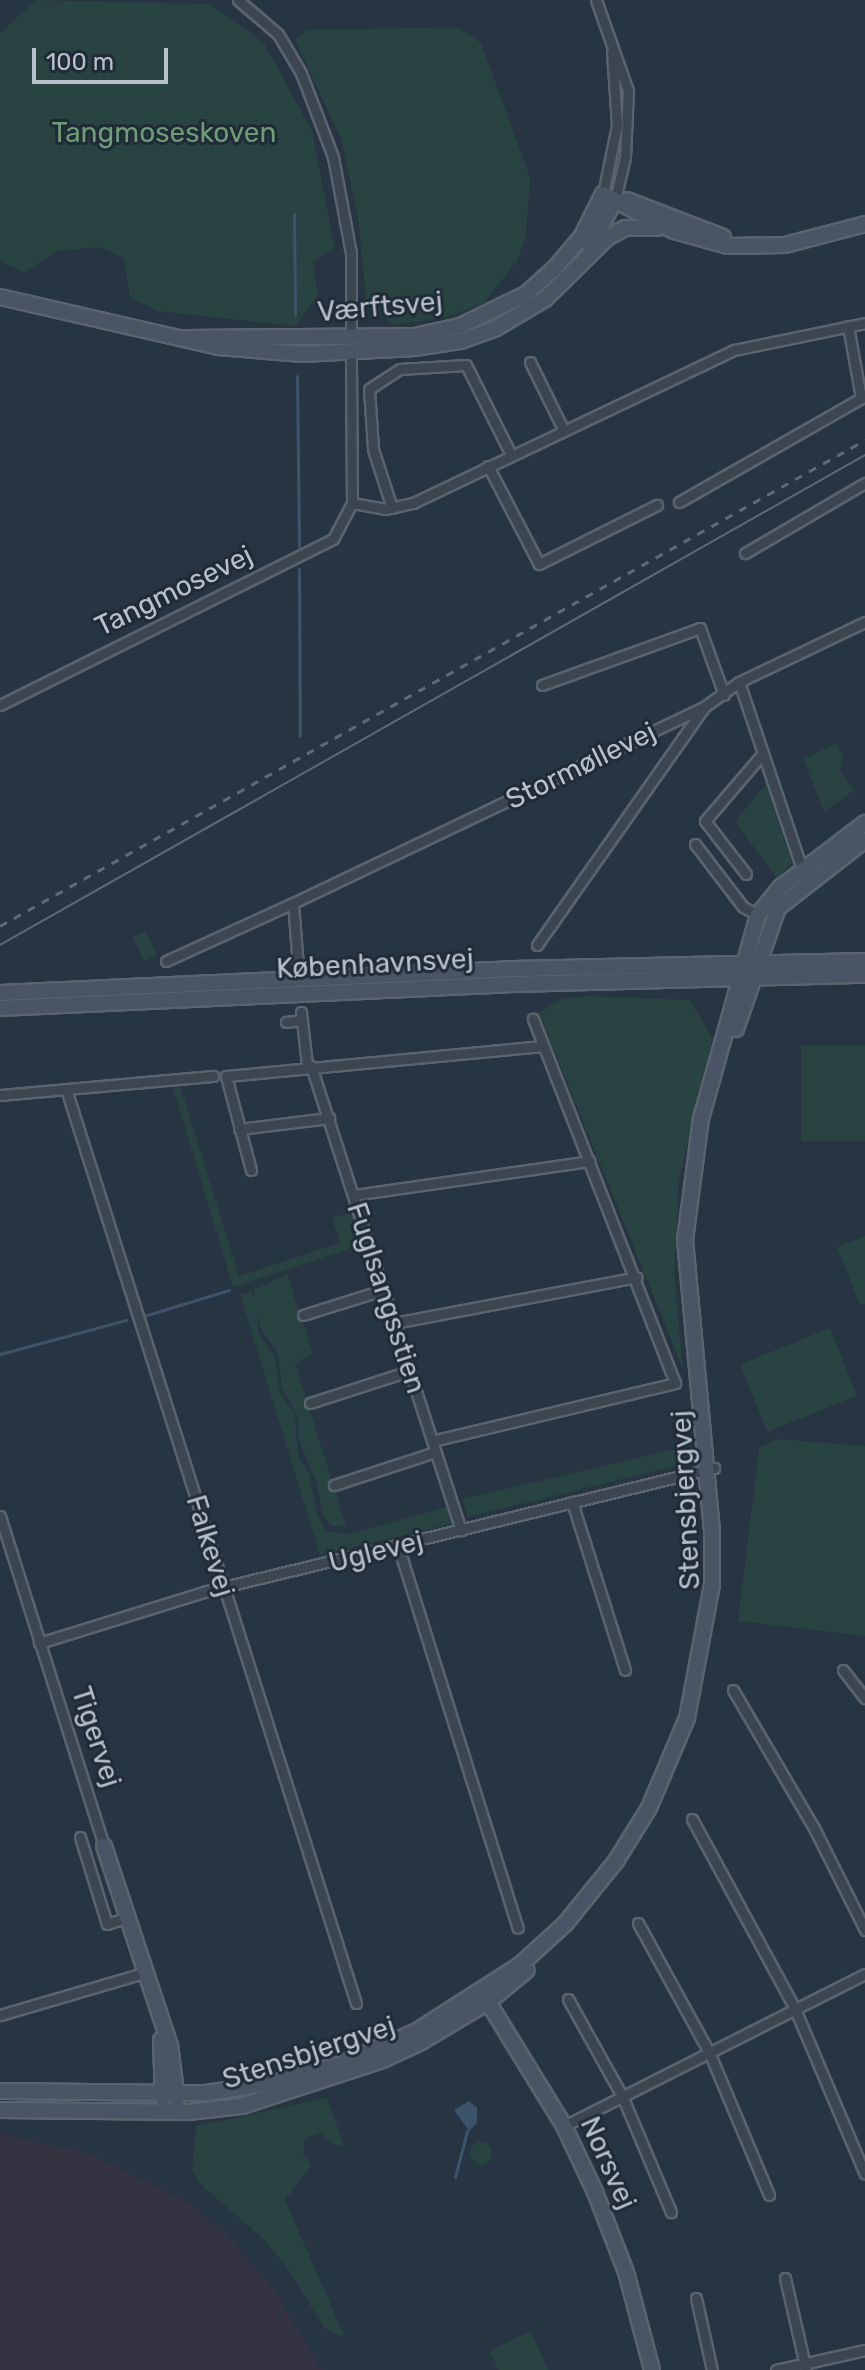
<!DOCTYPE html>
<meta charset="utf-8">
<style>
body{margin:0}
#map{position:relative;width:865px;height:2370px;overflow:hidden;background:#273441;font-family:Rubik,sans-serif}
div>[style]{position:absolute}
.medical>*{inset:0;background:#333342}
.green>*{inset:0;background:#294242;transform-origin:0 0}
.round{border-radius:50%}
.water>*{inset:0;background:#3c536a}
.stream>*{height:3px;margin:-1.5px;padding:0 1.5px;transform-origin:1.5px;border-radius:1.5px;background:#3c536a}
.roads{filter:drop-shadow(2px 0 #59646e) drop-shadow(-2px 0 #59646e) drop-shadow(0 2px #59646e) drop-shadow(0 -2px #59646e)}
.street>*{height:9px;margin:-4.5px;padding:0 4.5px;transform-origin:4.5px;border-radius:4.5px;background:#3b4651}
.secondary>*{height:14px;margin:-7px;padding:0 7px;transform-origin:7px;border-radius:7px;background:#495564}
.tram>*{height:2px;margin:-1px;padding:0 1px;transform-origin:1px;border-radius:1px;background:#5d6a78}
.rail>*{height:3px;margin-top:-1.5px;transform-origin:0;background:repeating-linear-gradient(90deg,#5d6a78 0 8px,transparent 0 16px)}
span{translate:-50% -50%;white-space:nowrap;text-align:center;line-height:1.15;-webkit-text-stroke:6px #1f2b36;paint-order:stroke}
.park-label{font-size:28px;color:#6f9c76}
.street-label{font-size:28px;color:#b8c1cb}
.scale{position:absolute;left:32px;top:48px;width:136px;height:36px;box-sizing:border-box;border:4px solid #b8c1cb;border-top:0;padding-left:10px;font-size:24px;line-height:28px;white-space:nowrap;color:#b8c1cb;-webkit-text-stroke:6px #1f2b36;paint-order:stroke}
</style>
<div id="map">
<div class="medical">
<i style="clip-path:polygon(0 2134px,89px 2153px,190px 2203px,232px 2240px,273px 2288px,322px 2370px,0 2370px)"></i>
</div>
<div class="green">
<i style="clip-path:polygon(36px 0,210px 4px,264px 43px,312px 131px,335px 249px,313px 261px,318px 296px,295px 326px,157px 311px,130px 297px,124px 258px,99px 247px,59px 251px,24px 272px,0 262px,0 33px)"></i>
<i style="clip-path:polygon(457px 27px,481px 43px,530px 177px,526px 237px,517px 261px,484px 303px,446px 317px,393px 325px,366px 299px,358px 218px,341px 139px,295px 40px,307px 30px)"></i>
<i style="clip-path:polygon(836px 744px,843px 755px,840px 771px,854px 790px,824px 812px,803px 759px)"></i>
<i style="clip-path:polygon(766px 785px,792px 863px,777px 879px,735px 821px)"></i>
<i style="left:145px;top:931px;width:27px;height:14px;rotate:63deg"></i>
<i style="clip-path:polygon(588px 996px,689px 1000px,713px 1038px,679px 1180px,674px 1274px,683px 1369px,539px 1013px,562px 999px)"></i>
<i style="left:865px;top:1045px;width:96px;height:64px;rotate:90deg"></i>
<i style="clip-path:polygon(173px 1088px,181px 1088px,239px 1276px,340px 1243px,332px 1218px,353px 1212px,363px 1244px,233px 1287px)"></i>
<i style="clip-path:polygon(865px 1236px,865px 1304px,860px 1305px,837px 1247px)"></i>
<i style="clip-path:polygon(287px 1274px,313px 1354px,295px 1363px,346px 1526px,331px 1526px,322px 1515px,317px 1484px,299px 1440px,298px 1417px,282px 1387px,278px 1353px,261px 1330px,258px 1314px,258px 1331px,275px 1357px,280px 1393px,295px 1415px,298px 1455px,309px 1473px,318px 1516px,326px 1531px,349px 1534px,447px 1507px,451px 1524px,320px 1555px,240px 1294px,252px 1292px,255px 1298px,254px 1290px)"></i>
<i style="left:830px;top:1328px;width:73px;height:97px;rotate:68deg"></i>
<i style="clip-path:polygon(779px 1439px,865px 1446px,865px 1636px,738px 1621px,759px 1447px)"></i>
<i style="clip-path:polygon(692px 1445px,691px 1462px,468px 1517px,462px 1499px)"></i>
<i style="clip-path:polygon(327px 2098px,344px 2145px,338px 2147px,320px 2133px,305px 2138px,303px 2155px,312px 2165px,285px 2200px,345px 2337px,325px 2329px,286px 2266px,261px 2237px,198px 2182px,192px 2170px,196px 2126px)"></i>
<i class="round" style="left:470px;top:2142px;width:22px;height:22px"></i>
<i style="clip-path:polygon(531px 2331px,548px 2370px,498px 2370px,490px 2350px)"></i>
</div>
<div class="water">
<i style="clip-path:polygon(469px 2101px,477px 2108px,477px 2123px,469px 2131px,454px 2110px)"></i>
</div>
<div class="stream">
<i style="left:294px;top:214px;width:101px;rotate:89.4deg"></i>
<i style="left:297px;top:376px;width:171px;rotate:89.3deg"></i>
<i style="left:299px;top:569px;width:167px;rotate:89.7deg"></i>
<i style="left:144px;top:1316px;width:89px;rotate:-17deg"></i>
<i style="left:0;top:1354px;width:131px;rotate:-15.1deg"></i>
<i style="left:455px;top:2177px;width:48px;rotate:-75.4deg"></i>
</div>
<div class="roads">
<div class="street">
<i style="left:238px;top:0;width:52px;rotate:40.4deg"></i>
<i style="left:278px;top:34px;width:45px;rotate:59.5deg"></i>
<i style="left:301px;top:73px;width:90px;rotate:69.1deg"></i>
<i style="left:333px;top:157px;width:98px;rotate:79.4deg"></i>
<i style="left:351px;top:253px;width:85px;rotate:90deg"></i>
<i style="left:596px;top:0;width:96px;rotate:70.6deg"></i>
<i style="left:628px;top:91px;width:66px;rotate:92.6deg"></i>
<i style="left:625px;top:157px;width:44px;rotate:103.1deg"></i>
<i style="left:603px;top:194px;width:70px;rotate:-78.5deg"></i>
<i style="left:617px;top:125px;width:73px;rotate:-93.9deg"></i>
<i style="left:530px;top:362px;width:75px;rotate:63.8deg"></i>
<i style="left:488px;top:466px;width:110px;rotate:62.5deg"></i>
<i style="left:539px;top:564px;width:132px;rotate:-26.6deg"></i>
<i style="left:679px;top:502px;width:210px;rotate:-29.7deg"></i>
<i style="left:861px;top:398px;width:73px;rotate:-100.2deg"></i>
<i style="left:352px;top:503px;width:34px;rotate:10deg"></i>
<i style="left:385px;top:509px;width:29px;rotate:-12deg"></i>
<i style="left:413px;top:503px;width:356px;rotate:-25.5deg"></i>
<i style="left:734px;top:350px;width:134px;rotate:-11.6deg"></i>
<i style="left:392px;top:508px;width:62px;rotate:-107.9deg"></i>
<i style="left:373px;top:449px;width:60px;rotate:-93.8deg"></i>
<i style="left:369px;top:389px;width:37px;rotate:-33deg"></i>
<i style="left:400px;top:369px;width:66px;rotate:-3.5deg"></i>
<i style="left:466px;top:365px;width:101px;rotate:63.4deg"></i>
<i style="left:745px;top:553px;width:139px;rotate:-30.3deg"></i>
<i style="left:739px;top:682px;width:200px;rotate:71.4deg"></i>
<i style="left:542px;top:685px;width:168px;rotate:-19.8deg"></i>
<i style="left:700px;top:628px;width:71px;rotate:70.3deg"></i>
<i style="left:0;top:705px;width:372px;rotate:-26.5deg"></i>
<i style="left:333px;top:539px;width:41px;rotate:-62.2deg"></i>
<i style="left:352px;top:503px;width:151px;rotate:-90.4deg"></i>
<i style="left:695px;top:844px;width:79px;rotate:52.7deg"></i>
<i style="left:743px;top:907px;width:17px;rotate:28deg"></i>
<i style="left:746px;top:874px;width:67px;rotate:-127.7deg"></i>
<i style="left:705px;top:821px;width:89px;rotate:-49.5deg"></i>
<i style="left:537px;top:945px;width:289px;rotate:-54.9deg"></i>
<i style="left:166px;top:961px;width:140px;rotate:-24.5deg"></i>
<i style="left:299px;top:979px;width:76px;rotate:-94.5deg"></i>
<i style="left:293px;top:903px;width:455px;rotate:-25.5deg"></i>
<i style="left:704px;top:707px;width:43px;rotate:-35.5deg"></i>
<i style="left:739px;top:682px;width:140px;rotate:-25.5deg"></i>
<i style="left:301px;top:1012px;width:53px;rotate:83.5deg"></i>
<i style="left:286px;top:1022px;width:16px;rotate:-7deg"></i>
<i style="left:311px;top:1066px;width:488px;rotate:72.1deg"></i>
<i style="left:66px;top:1089px;width:959px;rotate:72.4deg"></i>
<i style="left:0;top:1095px;width:214px;rotate:-5.1deg"></i>
<i style="left:239px;top:1129px;width:91px;rotate:-7deg"></i>
<i style="left:251px;top:1170px;width:97px;rotate:-104.9deg"></i>
<i style="left:226px;top:1076px;width:319px;rotate:-5.4deg"></i>
<i style="left:354px;top:1195px;width:238px;rotate:-8.2deg"></i>
<i style="left:303px;top:1315px;width:84px;rotate:-17.4deg"></i>
<i style="left:394px;top:1323px;width:247px;rotate:-10.7deg"></i>
<i style="left:310px;top:1403px;width:104px;rotate:-17.9deg"></i>
<i style="left:432px;top:1441px;width:250px;rotate:-13.4deg"></i>
<i style="left:675px;top:1383px;width:391px;rotate:-111.3deg"></i>
<i style="left:334px;top:1485px;width:106px;rotate:-18.1deg"></i>
<i style="left:572px;top:1502px;width:176px;rotate:72.5deg"></i>
<i style="left:0;top:1516px;width:346px;rotate:72.5deg"></i>
<i style="left:398px;top:1546px;width:400px;rotate:72.6deg"></i>
<i style="left:39px;top:1643px;width:176px;rotate:-17.2deg"></i>
<i style="left:207px;top:1591px;width:522px;rotate:-13.64deg"></i>
<i style="left:843px;top:1670px;width:36px;rotate:52deg"></i>
<i style="left:733px;top:1690px;width:162px;rotate:59.6deg"></i>
<i style="left:815px;top:1830px;width:112px;rotate:63.4deg"></i>
<i style="left:692px;top:1819px;width:214px;rotate:61.5deg"></i>
<i style="left:794px;top:2007px;width:181px;rotate:67deg"></i>
<i style="left:80px;top:1837px;width:91px;rotate:72.8deg"></i>
<i style="left:107px;top:1924px;width:20px;rotate:-18deg"></i>
<i style="left:638px;top:1923px;width:147px;rotate:61.2deg"></i>
<i style="left:709px;top:2052px;width:155px;rotate:67.2deg"></i>
<i style="left:568px;top:1999px;width:113px;rotate:60.9deg"></i>
<i style="left:623px;top:2098px;width:124px;rotate:67.2deg"></i>
<i style="left:0;top:2015px;width:150px;rotate:-16.3deg"></i>
<i style="left:564px;top:2126px;width:337px;rotate:-26.8deg"></i>
<i style="left:785px;top:2278px;width:94px;rotate:77.1deg"></i>
<i style="left:696px;top:2298px;width:74px;rotate:77.5deg"></i>
<i style="left:776px;top:2370px;width:91px;rotate:-12.7deg"></i>
</div>
<div class="secondary">
<i style="left:627px;top:200px;width:103px;rotate:21.1deg"></i>
<i style="left:590px;top:247px;width:53px;rotate:-62deg"></i>
<i style="left:0;top:297px;width:224px;rotate:12.9deg"></i>
<i style="left:218px;top:347px;width:85px;rotate:4.7deg"></i>
<i style="left:303px;top:354px;width:112px;rotate:-3.1deg"></i>
<i style="left:415px;top:348px;width:47px;rotate:-8.7deg"></i>
<i style="left:461px;top:341px;width:37px;rotate:-20deg"></i>
<i style="left:496px;top:328px;width:57px;rotate:-30.6deg"></i>
<i style="left:545px;top:299px;width:87px;rotate:-44.5deg"></i>
<i style="left:607px;top:238px;width:21px;rotate:-29deg"></i>
<i style="left:625px;top:228px;width:33px"></i>
<i style="left:186px;top:338px;width:228px;rotate:-0.5deg"></i>
<i style="left:414px;top:336px;width:47px;rotate:-12.3deg"></i>
<i style="left:460px;top:326px;width:73px;rotate:-25.9deg"></i>
<i style="left:526px;top:294px;width:39px;rotate:-42deg"></i>
<i style="left:555px;top:268px;width:42px;rotate:-49.8deg"></i>
<i style="left:582px;top:236px;width:47px;rotate:-63.4deg"></i>
<i style="left:603px;top:194px;width:80px;rotate:27.5deg"></i>
<i style="left:674px;top:231px;width:56px;rotate:15.5deg"></i>
<i style="left:728px;top:246px;width:57px;rotate:-1deg"></i>
<i style="left:785px;top:245px;width:83px;rotate:-14.7deg"></i>
<i style="left:0;top:993px;width:515px;rotate:-2.67deg"></i>
<i style="left:514px;top:969px;width:351px;rotate:-1.3deg"></i>
<i style="left:0;top:1008px;width:515px;rotate:-2.67deg"></i>
<i style="left:514px;top:984px;width:351px;rotate:-1.5deg"></i>
<i style="left:736px;top:1029px;width:128px;rotate:-70.9deg"></i>
<i style="left:778px;top:908px;width:110px;rotate:-38deg"></i>
<i style="left:104px;top:1846px;width:210px;rotate:71.7deg"></i>
<i style="left:170px;top:2045px;width:55px;rotate:82.7deg"></i>
<i style="left:485px;top:1997px;width:151px;rotate:58.5deg"></i>
<i style="left:564px;top:2126px;width:73px;rotate:64.8deg"></i>
<i style="left:595px;top:2192px;width:86px;rotate:68.8deg"></i>
<i style="left:626px;top:2272px;width:101px;rotate:75.1deg"></i>
<i style="left:161px;top:2040px;width:59px;rotate:88.1deg"></i>
<i style="left:0;top:2091px;width:206px;rotate:0.6deg"></i>
<i style="left:206px;top:2093px;width:68px;rotate:-8.5deg"></i>
<i style="left:273px;top:2083px;width:71px;rotate:-15.6deg"></i>
<i style="left:341px;top:2064px;width:83px;rotate:-23.5deg"></i>
<i style="left:417px;top:2031px;width:122px;rotate:-32.7deg"></i>
<i style="left:520px;top:1965px;width:61px;rotate:-42.3deg"></i>
<i style="left:565px;top:1924px;width:81px;rotate:-51deg"></i>
<i style="left:616px;top:1861px;width:62px;rotate:-58.1deg"></i>
<i style="left:649px;top:1808px;width:98px;rotate:-67.1deg"></i>
<i style="left:687px;top:1718px;width:135px;rotate:-79.4deg"></i>
<i style="left:712px;top:1585px;width:54px;rotate:-90deg"></i>
<i style="left:712px;top:1531px;width:292px;rotate:-95.3deg"></i>
<i style="left:685px;top:1240px;width:122px;rotate:-82.5deg"></i>
<i style="left:701px;top:1119px;width:212px;rotate:-74.4deg"></i>
<i style="left:758px;top:915px;width:36px;rotate:-51deg"></i>
<i style="left:781px;top:887px;width:106px;rotate:-37.3deg"></i>
<i style="left:0;top:2110px;width:189px;rotate:0.6deg"></i>
<i style="left:189px;top:2112px;width:53px;rotate:-6.5deg"></i>
<i style="left:242px;top:2106px;width:148px;rotate:-18.1deg"></i>
<i style="left:383px;top:2060px;width:42px;rotate:-25.3deg"></i>
<i style="left:421px;top:2042px;width:78px;rotate:-30.8deg"></i>
<i style="left:488px;top:2002px;width:50px;rotate:-39.4deg"></i>
</div>
</div>
<div class="tram">
<i style="left:0;top:945px;width:994px;rotate:-29.53deg"></i>
</div>
<div class="rail">
<i style="left:0;top:926px;width:992px;rotate:-29.33deg"></i>
</div>
<div class="park-label">
<span style="left:164px;top:133px">Tangmoseskoven</span>
</div>
<div class="street-label">
<span style="left:380px;top:307px;rotate:-5deg">Værftsvej</span>
<span style="left:174px;top:591px;rotate:-26deg">Tangmosevej</span>
<span style="left:581px;top:766px;rotate:-26deg">Stormøllevej</span>
<span style="left:375px;top:964px;rotate:-3deg">Københavnsvej</span>
<span style="left:386px;top:1298px;rotate:72deg">Fuglsangsstien</span>
<span style="left:686px;top:1500px;rotate:-93deg">Stensbjergvej</span>
<span style="left:210px;top:1546px;rotate:73deg">Falkevej</span>
<span style="left:376px;top:1552px;rotate:-14deg">Uglevej</span>
<span style="left:96px;top:1737px;rotate:72deg">Tigervej</span>
<span style="left:309px;top:2053px;rotate:-18deg">Stensbjergvej</span>
<span style="left:608px;top:2163px;rotate:66deg">Norsvej</span>
</div>
<div class="scale">100 m</div>
</div>
